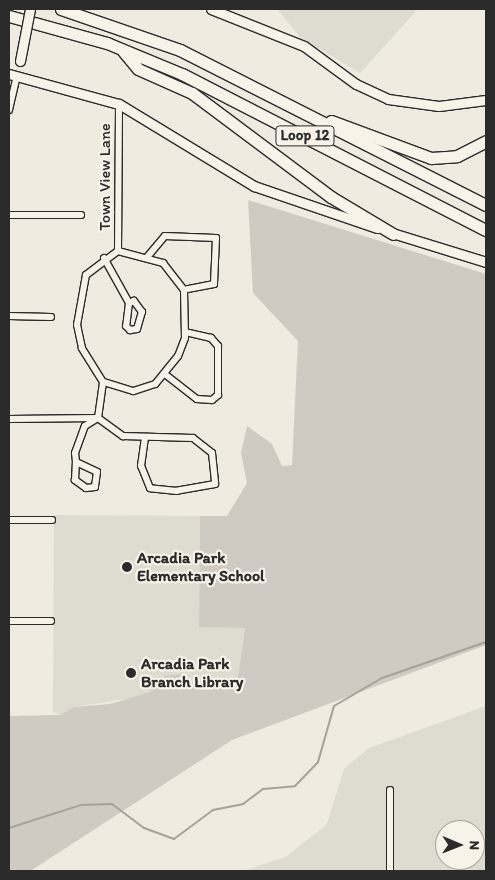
<!DOCTYPE html>
<style>
body{margin:0}
#map{position:relative;width:495px;height:880px;overflow:hidden;background:#efebe0;font-family:Itim,sans-serif}
div>[style]{position:absolute}
.built>*{inset:0;background:#dedbd1}
.green>*{inset:0;background:#cfcbc2}
.stream>*{height:2px;margin:-1px;padding:0 1px;transform-origin:1px;border-radius:1px;background:#a4a29a}
.roads{filter:drop-shadow(1px 0 #2b2b2b) drop-shadow(-1px 0 #2b2b2b) drop-shadow(0 1px #2b2b2b) drop-shadow(0 -1px #2b2b2b)}
.street>*{height:6px;margin:-3px;padding:0 3px;transform-origin:3px;border-radius:3px;background:#f7f3e8}
.secondary>*{height:9px;margin:-4.5px;padding:0 4.5px;transform-origin:4.5px;border-radius:4.5px;background:#f7f3e8}
.highway>*{height:11px;margin:-5.5px;padding:0 5.5px;transform-origin:5.5px;border-radius:5.5px;background:#f7f3e8}
.bridges{filter:drop-shadow(1px 0 #2b2b2b) drop-shadow(-1px 0 #2b2b2b) drop-shadow(0 1px #2b2b2b) drop-shadow(0 -1px #2b2b2b)}
.secondary-bridge>*{height:9px;margin:-4.5px;padding:0 4.5px;transform-origin:4.5px;border-radius:4.5px;background:#f7f3e8}
.dots>*{width:14px;height:14px;translate:-50% -50%;box-sizing:border-box;border:2px solid #f7f3e8;border-radius:50%}
span{translate:-50% -50%;white-space:nowrap;text-align:center;line-height:1.15;-webkit-text-stroke:4.5px #f7f3e8;paint-order:stroke}
.shield-label span{padding:1px 4px;background:#f7f3e8;border:1px solid;border-radius:4px;-webkit-text-stroke-width:0}
.shield-label{font-size:15px;color:#2b2b2b;font-weight:700}
.street-label{font-size:16px;color:#2b2b2b}
.poi-label{font-size:16px;color:#2b2b2b;font-weight:700}
.left{translate:0 -50%;text-align:left}
.frame{position:absolute;inset:0;border:10px solid #2b2b2b;pointer-events:none}
.north{position:absolute;left:435px;top:820px;width:50px;height:50px;box-sizing:border-box;background:#f7f3e8;border:1px solid #a5a39c;border-radius:50%;rotate:91deg;font-size:14px;font-weight:700;line-height:20px;text-align:center;color:#2b2b2b}
.north::after{content:'';display:block;margin:auto;width:18px;height:22px;background:#2b2b2b;clip-path:polygon(50% 0,100% 100%,50% 72%,0 100%)}
</style>
<div id="map">
<div class="built">
<i style="clip-path:polygon(277px 9px,418px 9px,360px 73px,300px 37px)"></i>
<i style="clip-path:polygon(54px 515px,200px 516px,199px 626px,245px 628px,237px 683px,201px 690px,165px 676px,150px 692px,132px 698px,74px 707px,60px 715px,53px 712px)"></i>
<i style="clip-path:polygon(evenodd,486px 706px,486px 871px,243px 871px,286px 857px,327px 824px,344px 769px,369px 748px,486px 706px,445px 830px,475px 830px,475px 860px,445px 860px,445px 830px)"></i>
</div>
<div class="green">
<i style="clip-path:polygon(248px 200px,486px 274px,486px 645px,232px 740px,32px 870px,9px 871px,9px 716px,60px 715px,74px 707px,110px 704px,150px 692px,165px 676px,180px 674px,201px 690px,237px 683px,245px 628px,199px 627px,200px 516px,227px 516px,247px 483px,241px 453px,247px 426px,272px 444px,282px 466px,292px 465px,298px 341px,253px 293px)"></i>
</div>
<div class="stream">
<i style="left:9px;top:828px;width:76px;rotate:-17.7deg"></i>
<i style="left:81px;top:805px;width:31px;rotate:-2deg"></i>
<i style="left:112px;top:804px;width:40px;rotate:37deg"></i>
<i style="left:144px;top:828px;width:32px;rotate:20deg"></i>
<i style="left:174px;top:839px;width:49px;rotate:-36.6deg"></i>
<i style="left:213px;top:810px;width:31px;rotate:-11deg"></i>
<i style="left:243px;top:804px;width:25px;rotate:-37deg"></i>
<i style="left:263px;top:789px;width:32px;rotate:-5deg"></i>
<i style="left:295px;top:786px;width:33px;rotate:-46deg"></i>
<i style="left:318px;top:762px;width:58px;rotate:-74.1deg"></i>
<i style="left:334px;top:706px;width:56px;rotate:-30.3deg"></i>
<i style="left:382px;top:678px;width:110px;rotate:-19.1deg"></i>
</div>
<div class="roads">
<div class="street">
<i style="left:9px;top:110px;width:35px;rotate:-77deg"></i>
<i style="left:9px;top:215px;width:72px"></i>
<i style="left:118px;top:251px;width:47px;rotate:14.9deg"></i>
<i style="left:163px;top:263px;width:34px;rotate:52deg"></i>
<i style="left:184px;top:290px;width:48px;rotate:88.8deg"></i>
<i style="left:185px;top:338px;width:19px;rotate:111deg"></i>
<i style="left:178px;top:356px;width:36px;rotate:129deg"></i>
<i style="left:155px;top:384px;width:23px;rotate:162deg"></i>
<i style="left:133px;top:391px;width:31px;rotate:-163deg"></i>
<i style="left:103px;top:382px;width:40px;rotate:-122deg"></i>
<i style="left:82px;top:348px;width:24px;rotate:-102deg"></i>
<i style="left:77px;top:325px;width:51px;rotate:-79.8deg"></i>
<i style="left:86px;top:275px;width:40px;rotate:-37deg"></i>
<i style="left:118px;top:251px;width:147px;rotate:-89.6deg"></i>
<i style="left:148px;top:256px;width:26px;rotate:-50deg"></i>
<i style="left:165px;top:236px;width:51px;rotate:2.2deg"></i>
<i style="left:216px;top:238px;width:46px;rotate:92.5deg"></i>
<i style="left:214px;top:284px;width:31px;rotate:169deg"></i>
<i style="left:104px;top:258px;width:51px;rotate:60.9deg"></i>
<i style="left:129px;top:303px;width:23px;rotate:97deg"></i>
<i style="left:126px;top:326px;width:6px;rotate:45deg"></i>
<i style="left:130px;top:330px;width:7px;rotate:-8deg"></i>
<i style="left:137px;top:329px;width:18px;rotate:-74deg"></i>
<i style="left:142px;top:312px;width:14px;rotate:-126deg"></i>
<i style="left:134px;top:301px;width:5px;rotate:158deg"></i>
<i style="left:9px;top:316px;width:42px;rotate:1.4deg"></i>
<i style="left:166px;top:375px;width:39px;rotate:38deg"></i>
<i style="left:197px;top:399px;width:15px;rotate:4deg"></i>
<i style="left:212px;top:400px;width:8px;rotate:-40deg"></i>
<i style="left:218px;top:395px;width:49px;rotate:-90deg"></i>
<i style="left:218px;top:346px;width:11px;rotate:-131deg"></i>
<i style="left:211px;top:338px;width:26px;rotate:-167deg"></i>
<i style="left:9px;top:419px;width:89px;rotate:-0.6deg"></i>
<i style="left:98px;top:418px;width:31px;rotate:36deg"></i>
<i style="left:123px;top:436px;width:70px;rotate:1.6deg"></i>
<i style="left:193px;top:438px;width:24px;rotate:38deg"></i>
<i style="left:212px;top:453px;width:31px;rotate:84deg"></i>
<i style="left:215px;top:484px;width:39px;rotate:170deg"></i>
<i style="left:177px;top:491px;width:27px;rotate:-174deg"></i>
<i style="left:150px;top:488px;width:24px;rotate:-112deg"></i>
<i style="left:141px;top:466px;width:29px;rotate:-82deg"></i>
<i style="left:76px;top:462px;width:9px;rotate:-96deg"></i>
<i style="left:75px;top:453px;width:29px;rotate:-70deg"></i>
<i style="left:85px;top:426px;width:15px;rotate:-32deg"></i>
<i style="left:98px;top:418px;width:36px;rotate:-82deg"></i>
<i style="left:76px;top:462px;width:23px;rotate:25deg"></i>
<i style="left:97px;top:472px;width:15px;rotate:98deg"></i>
<i style="left:95px;top:487px;width:9px;rotate:174deg"></i>
<i style="left:86px;top:488px;width:14px;rotate:-144deg"></i>
<i style="left:75px;top:480px;width:18px;rotate:-87deg"></i>
<i style="left:9px;top:520px;width:43px"></i>
<i style="left:9px;top:621px;width:42px"></i>
<i style="left:390px;top:871px;width:81px;rotate:-90deg"></i>
</div>
<div class="secondary">
<i style="left:211px;top:9px;width:100px;rotate:21.7deg"></i>
<i style="left:304px;top:46px;width:64px;rotate:36.2deg"></i>
<i style="left:356px;top:84px;width:35px;rotate:25deg"></i>
<i style="left:388px;top:99px;width:51px;rotate:7.8deg"></i>
<i style="left:439px;top:106px;width:47px;rotate:-7.3deg"></i>
<i style="left:9px;top:74px;width:114px;rotate:15.3deg"></i>
<i style="left:119px;top:104px;width:158px;rotate:31.3deg"></i>
<i style="left:254px;top:186px;width:130px;rotate:18.9deg"></i>
<i style="left:389px;top:232px;width:102px;rotate:17.2deg"></i>
</div>
<div class="highway">
<i style="left:61px;top:9px;width:126px;rotate:19deg"></i>
<i style="left:180px;top:50px;width:343px;rotate:26.9deg"></i>
<i style="left:9px;top:16px;width:102px;rotate:15.4deg"></i>
<i style="left:107px;top:43px;width:81px;rotate:22.5deg"></i>
<i style="left:182px;top:74px;width:342px;rotate:27.2deg"></i>
<i style="left:123px;top:51px;width:23px;rotate:50deg"></i>
<i style="left:138px;top:69px;width:59px;rotate:24deg"></i>
<i style="left:192px;top:93px;width:174px;rotate:36.8deg"></i>
<i style="left:331px;top:197px;width:72px;rotate:30.8deg"></i>
<i style="left:331px;top:121px;width:107px;rotate:20.3deg"></i>
<i style="left:431px;top:158px;width:26px;rotate:-4deg"></i>
<i style="left:457px;top:156px;width:33px;rotate:-27deg"></i>
</div>
</div>
<div class="bridges">
<div class="secondary-bridge">
<i style="left:20px;top:61px;width:53px;rotate:-79.1deg"></i>
</div>
</div>
<div class="dots">
<i style="left:127px;top:567px;background:#2b2b2b"></i>
<i style="left:131px;top:673px;background:#2b2b2b"></i>
</div>
<div class="shield-label">
<span style="left:305px;top:136px">Loop 12</span>
</div>
<div class="street-label">
<span style="left:105px;top:177px;rotate:-90deg">Town View Lane</span>
</div>
<div class="poi-label">
<span class="left" style="left:137px;top:567px">Arcadia Park<br>Elementary School</span>
<span class="left" style="left:141px;top:673px">Arcadia Park<br>Branch Library</span>
</div>
<div class="frame"></div>
<div class="north">N</div>
</div>
